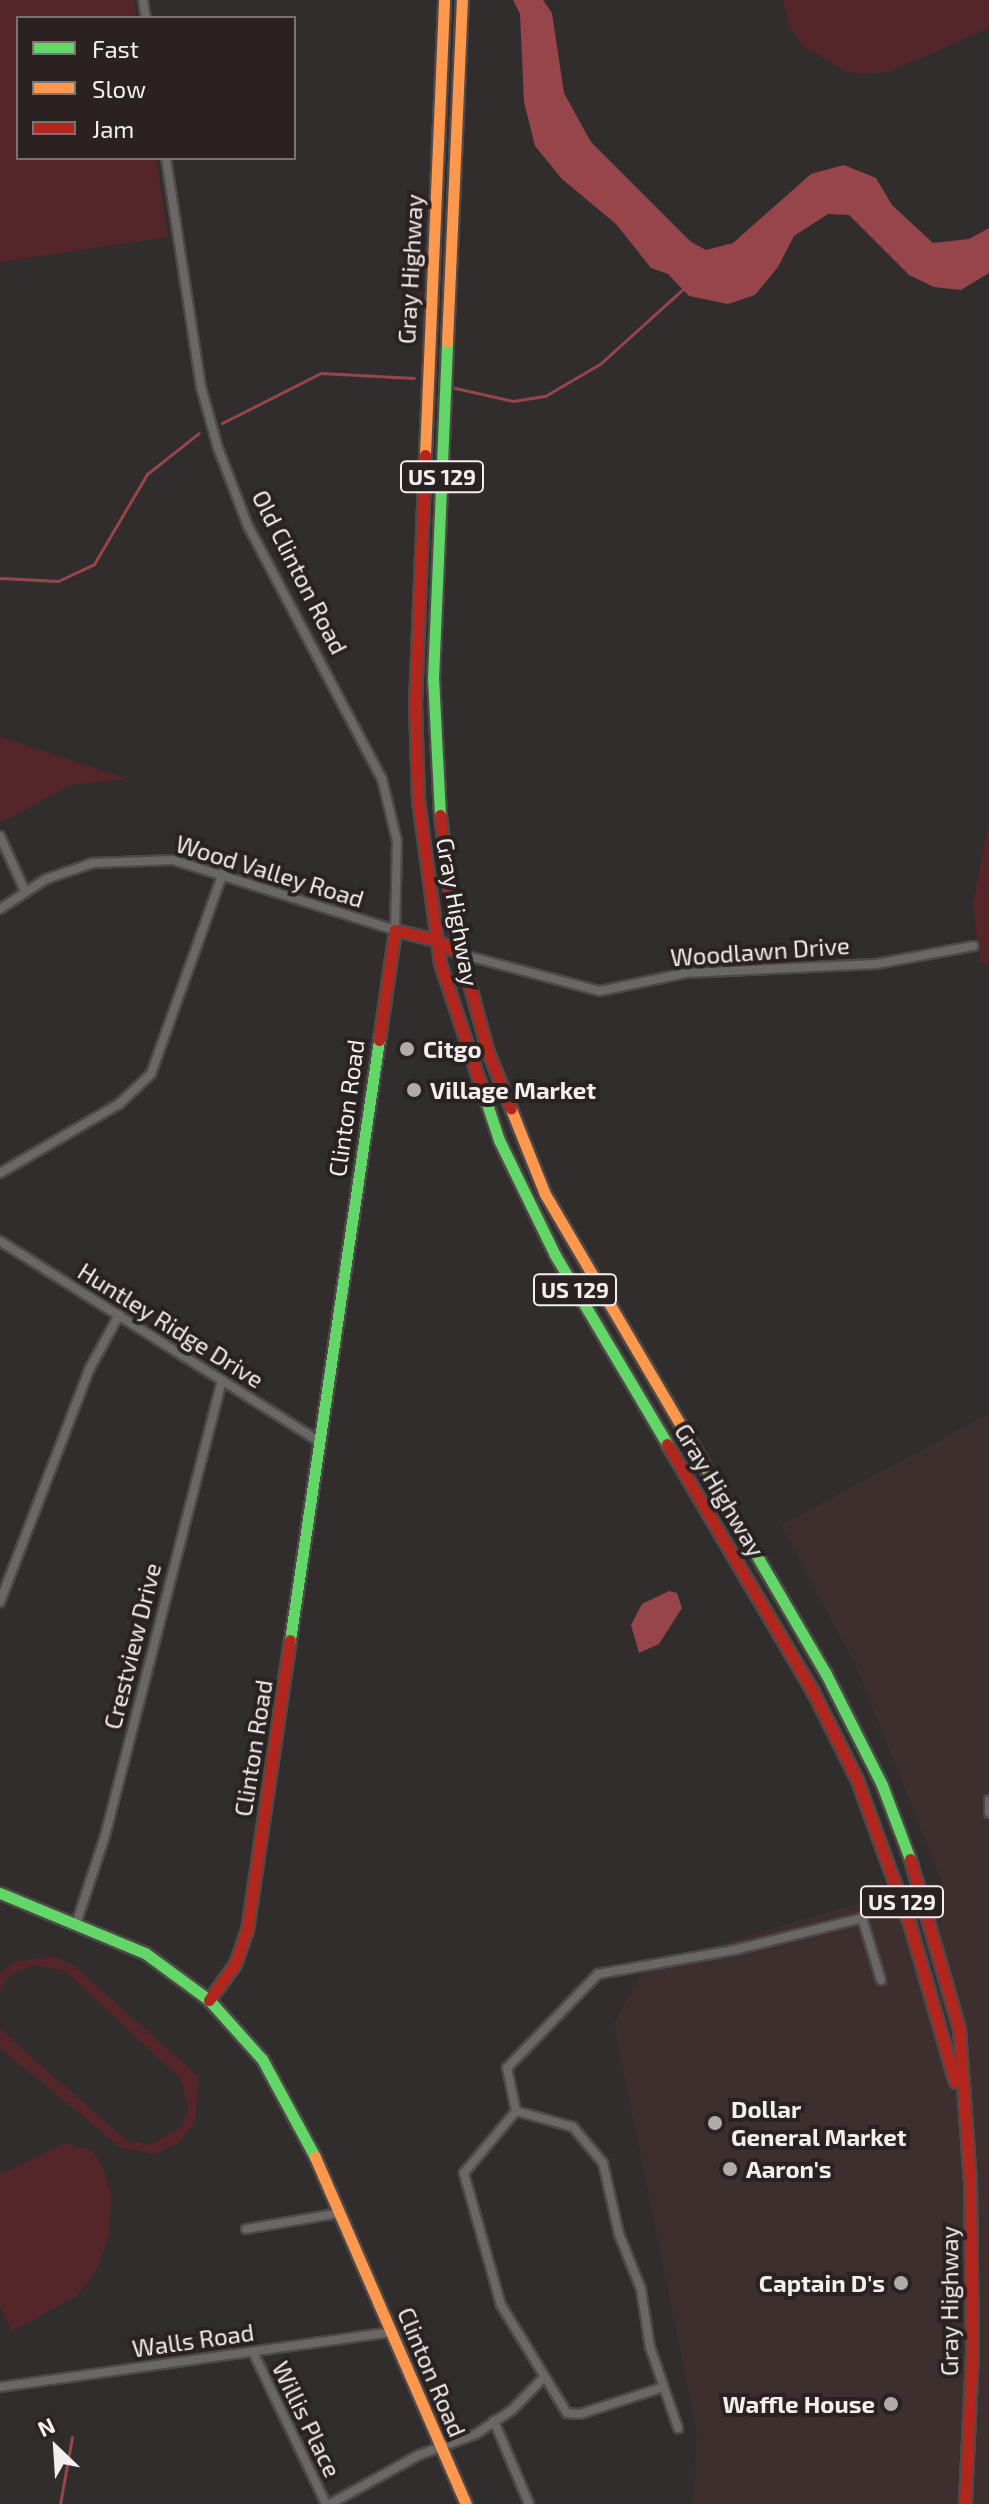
<!DOCTYPE html>
<style>
body{margin:0}
#map{position:relative;width:989px;height:2504px;overflow:hidden;background:#322d2d;font-family:"Exo 2",sans-serif}
div>[style]{position:absolute}
.built>*{inset:0;background:#3e2f2f}
.green>*{inset:0;background:#542629}
.water>*{inset:0;background:#96454a}
.stream>*{height:3px;margin:-1.5px;padding:0 1.5px;transform-origin:1.5px;border-radius:1.5px;background:#96454a}
.roads{filter:drop-shadow(2px 0 #4e4949) drop-shadow(-2px 0 #4e4949) drop-shadow(0 2px #4e4949) drop-shadow(0 -2px #4e4949)}
.street>*{height:8px;margin:-4px;padding:0 4px;transform-origin:4px;border-radius:4px;background:#6b6767}
.fast>*{height:11px;margin:-5.5px;padding:0 5.5px;transform-origin:5.5px;border-radius:5.5px;background:#63d668}
.slow>*{height:11px;margin:-5.5px;padding:0 5.5px;transform-origin:5.5px;border-radius:5.5px;background:#ff974d}
.jam>*{height:11px;margin:-5.5px;padding:0 5.5px;transform-origin:5.5px;border-radius:5.5px;background:#b3261e}
.dots>*{width:22px;height:22px;translate:-50% -50%;box-sizing:border-box;border:4px solid #2a2121;border-radius:50%}
span{translate:-50% -50%;white-space:nowrap;text-align:center;line-height:1.15;-webkit-text-stroke:8px #2a2121;paint-order:stroke}
.shield-label span{padding:2px 6px;background:#2a2121;border:2px solid;border-radius:6px;-webkit-text-stroke-width:0}
.shield-label{font-size:22px;color:#f4eeee;font-weight:700}
.street-label{font-size:24px;color:#f4eeee}
.poi-label{font-size:24px;color:#f4eeee;font-weight:700}
.left{translate:0 -50%;text-align:left}
.right{translate:-100% -50%;text-align:right}
.legend{position:absolute;left:16px;top:16px;width:280px;height:144px;box-sizing:border-box;background:#2a2121;border:2px solid #7b7373;margin:0;padding:10px 14px;list-style:none;font-size:24px;color:#f4eeee}
.legend li{display:flex;align-items:center;gap:16px;height:40px}
.legend b{width:40px;border:2px solid #7b7373}
.north{position:absolute;left:16px;top:2408px;width:80px;height:80px;-webkit-text-stroke:6px #2a2121;paint-order:stroke;rotate:335deg;font-size:22px;font-weight:700;line-height:32px;text-align:center;color:#f4eeee}
.north::after{content:'';display:block;margin:auto;width:28px;height:36px;background:#f4eeee;clip-path:polygon(50% 0,100% 100%,50% 72%,0 100%)}
</style>
<div id="map">
<div class="built">
<i style="clip-path:polygon(989px 1414px,989px 2504px,693px 2504px,697px 2433px,614px 2024px,645px 1966px,860px 1903px,943px 1885px,856px 1666px,781px 1525px)"></i>
</div>
<div class="green">
<i style="clip-path:polygon(0 0,134px 0,136px 18px,18px 18px,18px 158px,156px 158px,168px 237px,0 262px)"></i>
<i style="clip-path:polygon(783px 0,989px 0,989px 28px,889px 72px,863px 74px,845px 71px,802px 45px,790px 28px)"></i>
<i style="clip-path:polygon(0 737px,127px 779px,71px 785px,0 823px)"></i>
<i style="clip-path:polygon(989px 820px,989px 965px,980px 962px,973px 904px)"></i>
<i style="clip-path:polygon(51px 1956px,73px 1965px,199px 2077px,195px 2122px,179px 2143px,155px 2154px,121px 2148px,0 2048px,0 2029px,126px 2140px,150px 2145px,181px 2127px,188px 2109px,181px 2079px,64px 1970px,31px 1965px,9px 1976px,0 1990px,0 1973px,14px 1962px)"></i>
<i style="clip-path:polygon(66px 2143px,93px 2151px,104px 2170px,111px 2195px,109px 2235px,97px 2269px,78px 2295px,12px 2332px,0 2306px,0 2174px)"></i>
</div>
<div class="water">
<i style="clip-path:polygon(513px 0,543px 0,552px 13px,564px 93px,591px 142px,691px 242px,706px 250px,733px 243px,811px 174px,844px 165px,876px 178px,892px 205px,933px 243px,969px 239px,989px 228px,989px 273px,961px 290px,934px 287px,909px 275px,849px 215px,828px 214px,794px 236px,778px 267px,755px 295px,728px 304px,689px 296px,668px 274px,651px 268px,616px 224px,562px 179px,535px 146px,524px 102px,520px 14px)"></i>
<i style="clip-path:polygon(669px 1591px,677px 1593px,682px 1608px,659px 1644px,639px 1653px,631px 1625px,642px 1604px)"></i>
</div>
<div class="stream">
<i style="left:455px;top:388px;width:59px;rotate:12.6deg"></i>
<i style="left:513px;top:401px;width:32px;rotate:-9deg"></i>
<i style="left:545px;top:396px;width:64px;rotate:-30.2deg"></i>
<i style="left:600px;top:364px;width:112px;rotate:-42.1deg"></i>
<i style="left:222px;top:423px;width:111px;rotate:-26.8deg"></i>
<i style="left:321px;top:373px;width:93px;rotate:3.1deg"></i>
<i style="left:0;top:578px;width:58px;rotate:3deg"></i>
<i style="left:58px;top:581px;width:40px;rotate:-25deg"></i>
<i style="left:94px;top:564px;width:104px;rotate:-59.5deg"></i>
<i style="left:147px;top:474px;width:66px;rotate:-38.3deg"></i>
<i style="left:60px;top:2504px;width:68px;rotate:-79.8deg"></i>
</div>
<div class="roads">
<div class="street">
<i style="left:143px;top:0;width:18px;rotate:81deg"></i>
<i style="left:0;top:836px;width:60px;rotate:65.6deg"></i>
<i style="left:0;top:909px;width:55px;rotate:-33.1deg"></i>
<i style="left:46px;top:879px;width:50px;rotate:-18.8deg"></i>
<i style="left:93px;top:863px;width:80px;rotate:-2.1deg"></i>
<i style="left:173px;top:860px;width:233px;rotate:17.5deg"></i>
<i style="left:395px;top:930px;width:89px;rotate:-88.7deg"></i>
<i style="left:397px;top:841px;width:64px;rotate:-103.6deg"></i>
<i style="left:382px;top:779px;width:286px;rotate:-117.9deg"></i>
<i style="left:248px;top:526px;width:84px;rotate:-111deg"></i>
<i style="left:218px;top:448px;width:63px;rotate:-105.6deg"></i>
<i style="left:201px;top:387px;width:232px;rotate:-98.7deg"></i>
<i style="left:460px;top:954px;width:145px;rotate:14.8deg"></i>
<i style="left:600px;top:991px;width:88px;rotate:-11.8deg"></i>
<i style="left:686px;top:973px;width:190px;rotate:-2.7deg"></i>
<i style="left:876px;top:964px;width:99px;rotate:-10.5deg"></i>
<i style="left:0;top:1173px;width:138px;rotate:-30.1deg"></i>
<i style="left:119px;top:1104px;width:44px;rotate:-43.2deg"></i>
<i style="left:151px;top:1074px;width:214px;rotate:-70.3deg"></i>
<i style="left:0;top:1241px;width:379px;rotate:32.1deg"></i>
<i style="left:0;top:1602px;width:248px;rotate:-69deg"></i>
<i style="left:89px;top:1370px;width:63px;rotate:-61.4deg"></i>
<i style="left:989px;top:1800px;width:13px;rotate:90deg"></i>
<i style="left:77px;top:1921px;width:89px;rotate:-71.8deg"></i>
<i style="left:105px;top:1836px;width:471px;rotate:-75.6deg"></i>
<i style="left:516px;top:2111px;width:59px;rotate:15.7deg"></i>
<i style="left:573px;top:2127px;width:47px;rotate:50.2deg"></i>
<i style="left:603px;top:2163px;width:73px;rotate:77.3deg"></i>
<i style="left:619px;top:2234px;width:59px;rotate:68.2deg"></i>
<i style="left:641px;top:2289px;width:59px;rotate:81.2deg"></i>
<i style="left:650px;top:2347px;width:86px;rotate:70.9deg"></i>
<i style="left:246px;top:2229px;width:95px;rotate:-9.7deg"></i>
<i style="left:253px;top:2352px;width:169px;rotate:64.3deg"></i>
<i style="left:0;top:2387px;width:395px;rotate:-8deg"></i>
<i style="left:664px;top:2387px;width:88px;rotate:162.2deg"></i>
<i style="left:580px;top:2414px;width:13px;rotate:-176deg"></i>
<i style="left:567px;top:2413px;width:127px;rotate:-121.4deg"></i>
<i style="left:501px;top:2305px;width:137px;rotate:-105.7deg"></i>
<i style="left:464px;top:2173px;width:81px;rotate:-50deg"></i>
<i style="left:516px;top:2111px;width:44px;rotate:-101.8deg"></i>
<i style="left:507px;top:2068px;width:131px;rotate:-45.9deg"></i>
<i style="left:598px;top:1974px;width:138px;rotate:-10deg"></i>
<i style="left:734px;top:1950px;width:132px;rotate:-14deg"></i>
<i style="left:862px;top:1918px;width:65px;rotate:73deg"></i>
<i style="left:494px;top:2421px;width:90px;rotate:67.1deg"></i>
<i style="left:330px;top:2504px;width:102px;rotate:-28.8deg"></i>
<i style="left:419px;top:2455px;width:61px;rotate:-20.2deg"></i>
<i style="left:476px;top:2434px;width:43px;rotate:-33.7deg"></i>
<i style="left:512px;top:2410px;width:43px;rotate:-45.9deg"></i>
</div>
<div class="fast">
<i style="left:440px;top:815px;width:136px;rotate:-92.9deg"></i>
<i style="left:433px;top:679px;width:337px;rotate:-87.6deg"></i>
<i style="left:485px;top:1098px;width:44px;rotate:71.6deg"></i>
<i style="left:499px;top:1140px;width:128px;rotate:64deg"></i>
<i style="left:555px;top:1255px;width:220px;rotate:59.3deg"></i>
<i style="left:705px;top:1467px;width:238px;rotate:59.7deg"></i>
<i style="left:825px;top:1672px;width:127px;rotate:63.2deg"></i>
<i style="left:882px;top:1785px;width:79px;rotate:69.3deg"></i>
<i style="left:290px;top:1640px;width:607px;rotate:-81.56deg"></i>
<i style="left:0;top:1893px;width:157px;rotate:22.5deg"></i>
<i style="left:145px;top:1953px;width:79px;rotate:36.3deg"></i>
<i style="left:209px;top:2000px;width:79px;rotate:48.1deg"></i>
<i style="left:262px;top:2059px;width:111px;rotate:61.6deg"></i>
</div>
<div class="slow">
<i style="left:447px;top:342px;width:342px;rotate:-87.5deg"></i>
<i style="left:425px;top:455px;width:455px;rotate:-87.6deg"></i>
<i style="left:511px;top:1109px;width:92px;rotate:68.2deg"></i>
<i style="left:545px;top:1194px;width:316px;rotate:59.6deg"></i>
<i style="left:315px;top:2157px;width:378px;rotate:66.5deg"></i>
</div>
<div class="jam">
<i style="left:425px;top:455px;width:249px;rotate:92.3deg"></i>
<i style="left:415px;top:704px;width:96px;rotate:88.2deg"></i>
<i style="left:418px;top:800px;width:164px;rotate:82.3deg"></i>
<i style="left:440px;top:963px;width:142px;rotate:71.6deg"></i>
<i style="left:440px;top:815px;width:114px;rotate:82.9deg"></i>
<i style="left:454px;top:928px;width:129px;rotate:74.7deg"></i>
<i style="left:488px;top:1052px;width:61px;rotate:68deg"></i>
<i style="left:379px;top:1040px;width:111px;rotate:-81.7deg"></i>
<i style="left:395px;top:930px;width:42px;rotate:13.7deg"></i>
<i style="left:436px;top:940px;width:26px;rotate:29deg"></i>
<i style="left:667px;top:1444px;width:288px;rotate:59.5deg"></i>
<i style="left:813px;top:1692px;width:98px;rotate:63.4deg"></i>
<i style="left:857px;top:1780px;width:155px;rotate:70deg"></i>
<i style="left:910px;top:1926px;width:162px;rotate:73.9deg"></i>
<i style="left:910px;top:1859px;width:177px;rotate:73.9deg"></i>
<i style="left:959px;top:2029px;width:155px;rotate:85.9deg"></i>
<i style="left:970px;top:2184px;width:169px;rotate:89.3deg"></i>
<i style="left:972px;top:2353px;width:151px;rotate:92.7deg"></i>
<i style="left:209px;top:2000px;width:44px;rotate:-54.2deg"></i>
<i style="left:235px;top:1964px;width:36px;rotate:-71deg"></i>
<i style="left:247px;top:1930px;width:293px;rotate:-81.6deg"></i>
</div>
</div>
<div class="dots">
<i style="left:407px;top:1049px;background:#b0aaaa"></i>
<i style="left:414px;top:1090px;background:#b0aaaa"></i>
<i style="left:715px;top:2123px;background:#b0aaaa"></i>
<i style="left:730px;top:2169px;background:#b0aaaa"></i>
<i style="left:901px;top:2283px;background:#b0aaaa"></i>
<i style="left:891px;top:2404px;background:#b0aaaa"></i>
</div>
<div class="shield-label">
<span style="left:442px;top:477px">US 129</span>
<span style="left:575px;top:1290px">US 129</span>
<span style="left:902px;top:1902px">US 129</span>
</div>
<div class="street-label">
<span style="left:410px;top:269px;rotate:-87deg">Gray Highway</span>
<span style="left:300px;top:572px;rotate:63deg">Old Clinton Road</span>
<span style="left:270px;top:871px;rotate:17deg">Wood Valley Road</span>
<span style="left:458px;top:912px;rotate:80deg">Gray Highway</span>
<span style="left:760px;top:951px;rotate:-4deg">Woodlawn Drive</span>
<span style="left:346px;top:1108px;rotate:-82deg">Clinton Road</span>
<span style="left:171px;top:1325px;rotate:32deg">Huntley Ridge Drive</span>
<span style="left:720px;top:1490px;rotate:59deg">Gray Highway</span>
<span style="left:132px;top:1646px;rotate:-76deg">Crestview Drive</span>
<span style="left:253px;top:1748px;rotate:-81deg">Clinton Road</span>
<span style="left:949px;top:2301px;rotate:-90deg">Gray Highway</span>
<span style="left:193px;top:2340px;rotate:-8deg">Walls Road</span>
<span style="left:432px;top:2372px;rotate:67deg">Clinton Road</span>
<span style="left:307px;top:2419px;rotate:64deg">Willis Place</span>
</div>
<div class="poi-label">
<span class="left" style="left:423px;top:1049px">Citgo</span>
<span class="left" style="left:430px;top:1090px">Village Market</span>
<span class="left" style="left:731px;top:2123px">Dollar<br>General Market</span>
<span class="left" style="left:746px;top:2169px">Aaron's</span>
<span class="right" style="left:885px;top:2283px">Captain D's</span>
<span class="right" style="left:875px;top:2404px">Waffle House</span>
</div>
<ul class="legend">
<li><b style="height:10px;background:#63d668"></b>Fast</li>
<li><b style="height:10px;background:#ff974d"></b>Slow</li>
<li><b style="height:10px;background:#b3261e"></b>Jam</li>
</ul>
<div class="north">N</div>
</div>
